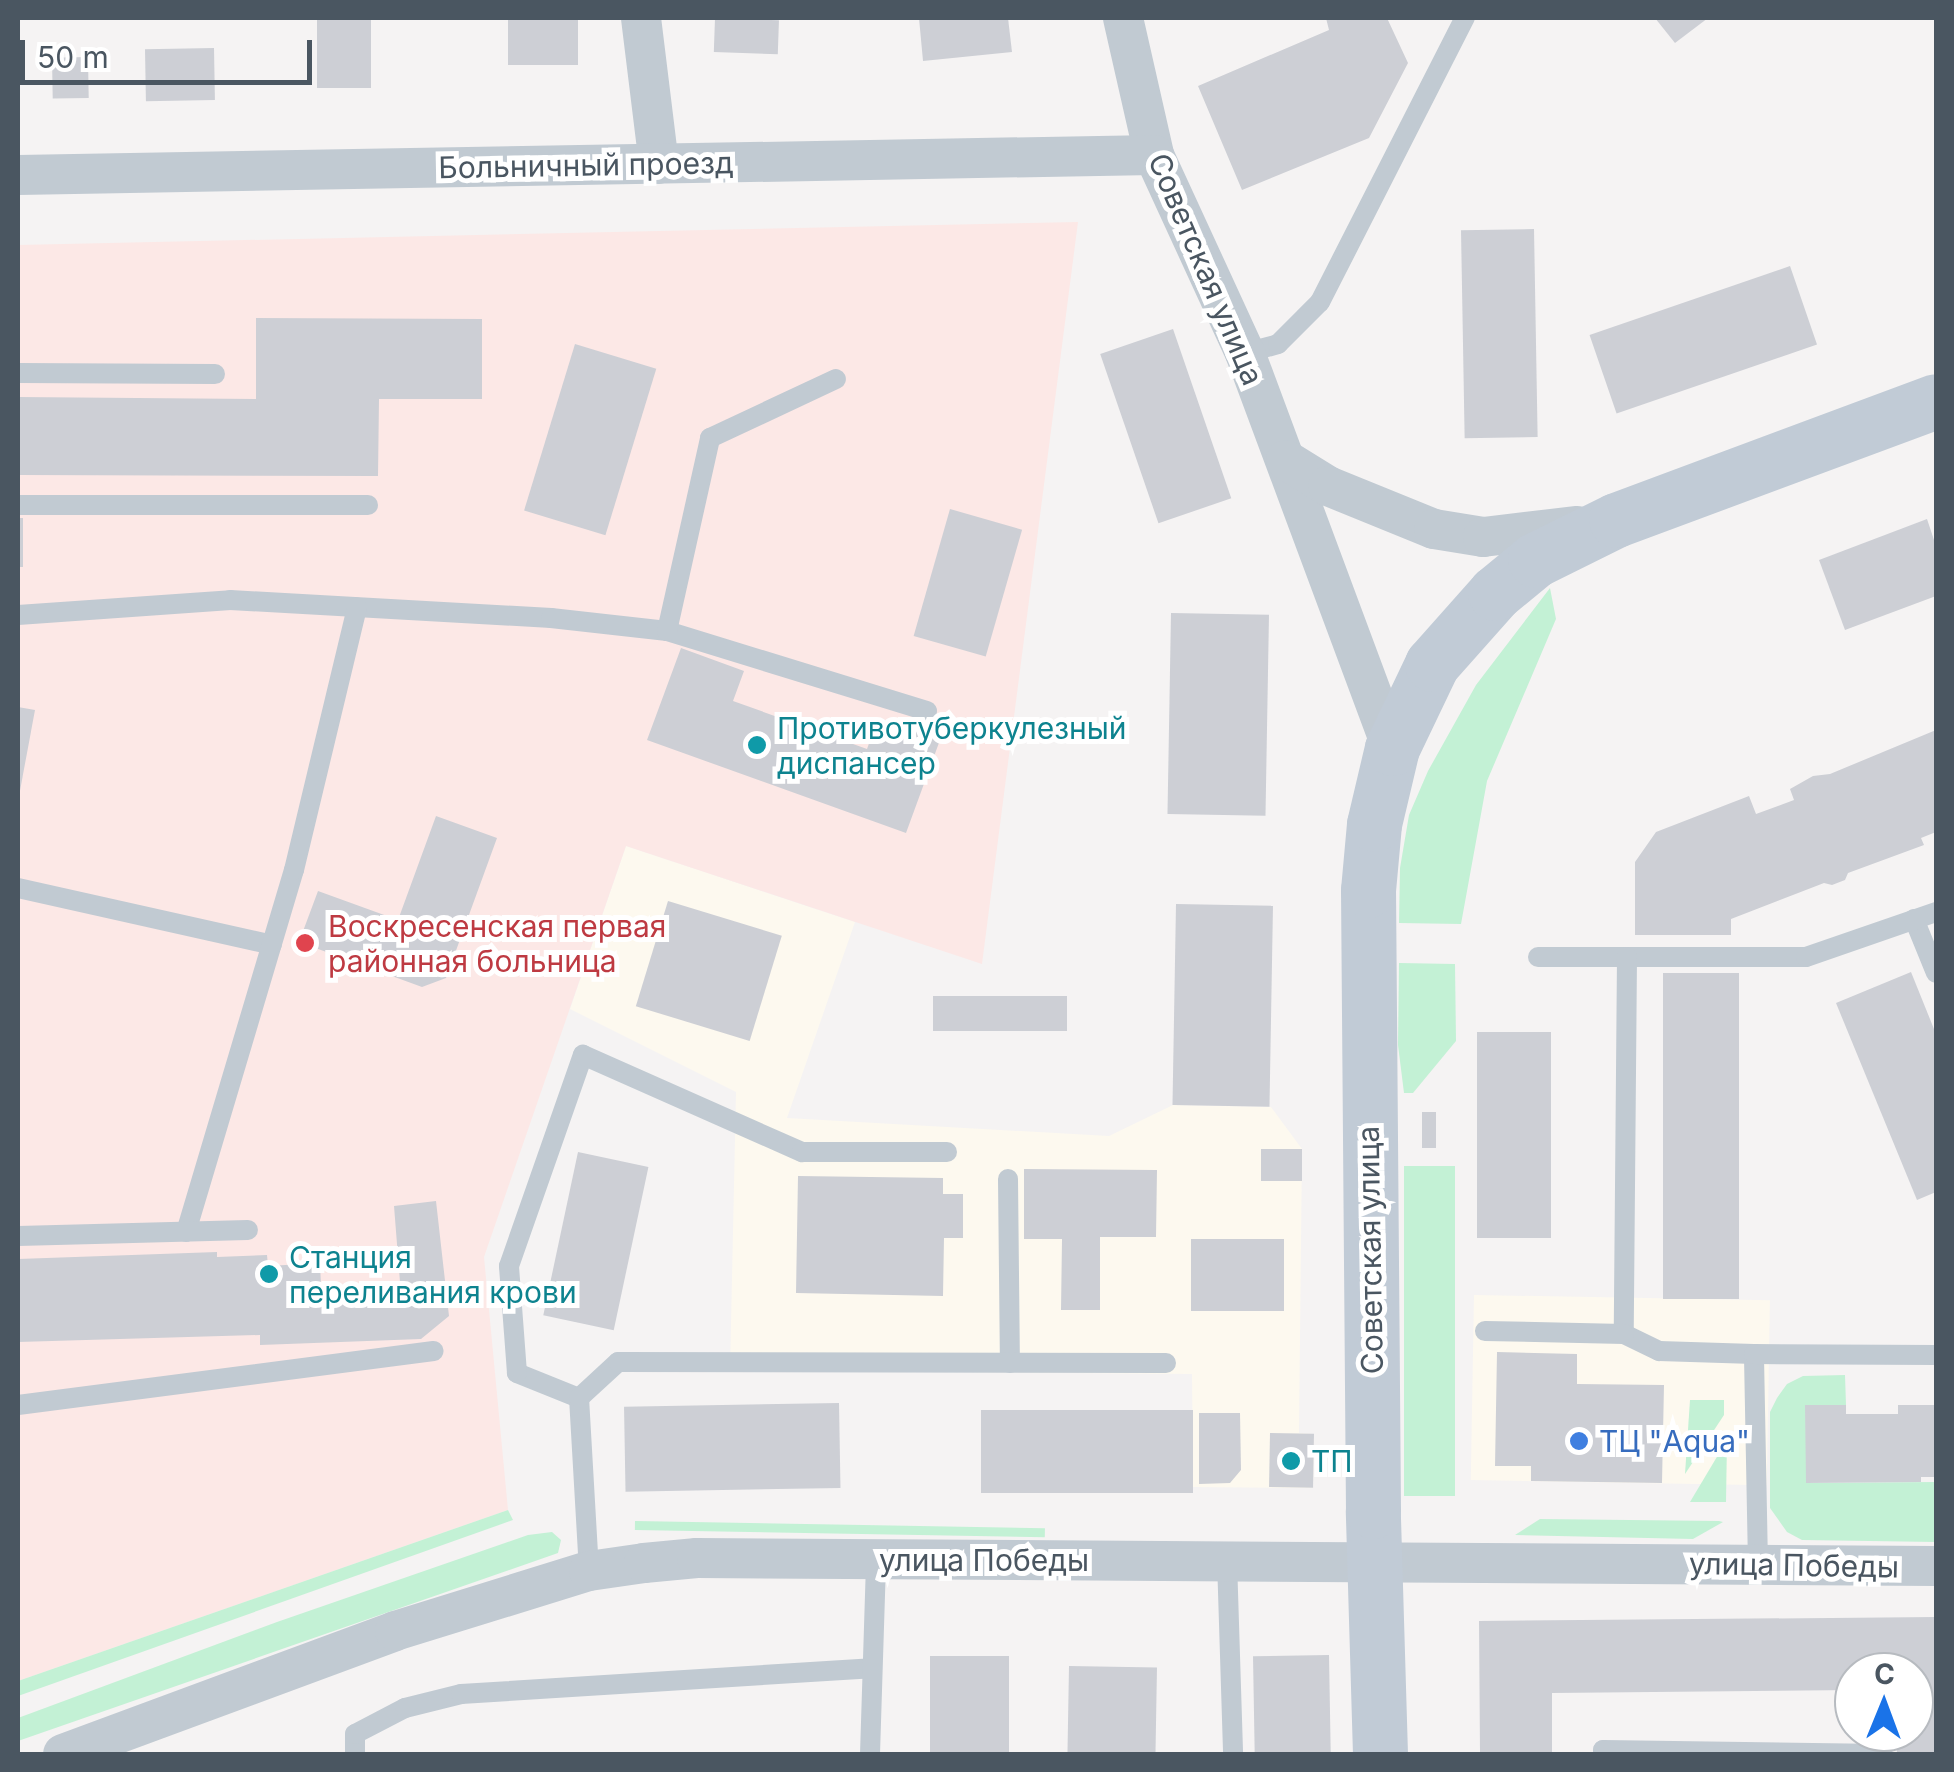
<!DOCTYPE html>
<meta charset="utf-8">
<style>
body{margin:0}
#map{position:relative;width:1954px;height:1772px;overflow:hidden;background:#f5f3f3;font-family:Inter,sans-serif}
div>[style]{position:absolute}
.commercial>*{inset:0;background:#fdf9ef;transform-origin:0 0}
.medical>*{inset:0;background:#fce8e6}
.green>*{inset:0;background:#c3f1d5;transform-origin:0 0}
.building>*{inset:0;background:#cdcfd5;transform-origin:0 0}
.lane>*{height:20px;margin:-10px;padding:0 10px;transform-origin:10px;border-radius:10px;background:#c1cad2}
.street>*{height:40px;margin:-20px;padding:0 20px;transform-origin:20px;border-radius:20px;background:#c1cad2}
.secondary>*{height:55px;margin:-27.5px;padding:0 27.5px;transform-origin:27.5px;border-radius:27.5px;background:#c1cbd6}
.dots>*{width:28px;height:28px;translate:-50% -50%;box-sizing:border-box;border:5px solid #fff;border-radius:50%}
span{translate:-50% -50%;white-space:nowrap;text-align:center;line-height:1.15;-webkit-text-stroke:10px #fff;paint-order:stroke}
.street-label{font-size:30px;color:#4a5661}
.culture-label{font-size:30px;color:#0d838f}
.left{translate:0 -50%;text-align:left}
.health-label{font-size:30px;color:#be3a42}
.shop-label{font-size:30px;color:#366cbe}
.frame{position:absolute;inset:0;border:20px solid #4a5661;pointer-events:none}
.north{position:absolute;left:1834px;top:1652px;width:100px;height:100px;box-sizing:border-box;background:#fff;border:2px solid #b7bbc0;border-radius:50%;rotate:1deg;font-size:28px;font-weight:700;line-height:40px;text-align:center;color:#4a5661}
.north::after{content:'';display:block;margin:auto;width:35px;height:45px;background:#1a73e8;clip-path:polygon(50% 0,100% 100%,50% 72%,0 100%)}
.scale{position:absolute;left:20px;top:40px;width:292px;height:45px;box-sizing:border-box;border:5px solid #4a5661;border-top:0;padding-left:12px;font-size:30px;line-height:35px;white-space:nowrap;color:#4a5661;-webkit-text-stroke:8px #fff;paint-order:stroke}
</style>
<div id="map">
<div class="commercial">
<i style="clip-path:polygon(626px 846px,855px 922px,787px 1118px,1109px 1136px,1173px 1105px,1271px 1107px,1302px 1149px,1299px 1433px,1314px 1434px,1313px 1488px,1193px 1487px,1192px 1374px,730px 1370px,736px 1092px,570px 1009px)"></i>
<i style="left:1474px;top:1295px;width:296px;height:185px;rotate:1deg"></i>
</div>
<div class="medical">
<i style="clip-path:polygon(1078px 222px,982px 964px,626px 846px,484px 1257px,508px 1510px,18px 1681px,18px 245px)"></i>
</div>
<div class="green">
<i style="clip-path:polygon(1550px 588px,1556px 619px,1487px 781px,1461px 924px,1399px 923px,1400px 868px,1409px 815px,1428px 771px,1476px 685px)"></i>
<i style="clip-path:polygon(1399px 963px,1455px 964px,1456px 1041px,1413px 1093px,1404px 1093px,1398px 1045px)"></i>
<i style="left:1404px;top:1166px;width:51px;height:330px"></i>
<i style="clip-path:polygon(1845px 1375px,1846px 1405px,1806px 1405px,1806px 1483px,1936px 1482px,1936px 1542px,1802px 1540px,1787px 1532px,1770px 1508px,1770px 1412px,1777px 1398px,1787px 1384px,1803px 1376px)"></i>
<i style="clip-path:polygon(1690px 1400px,1724px 1400px,1724px 1415px,1685px 1474px)"></i>
<i style="clip-path:polygon(1727px 1440px,1726px 1502px,1690px 1502px)"></i>
<i style="clip-path:polygon(508px 1510px,513px 1520px,18px 1696px,18px 1681px)"></i>
<i style="clip-path:polygon(1540px 1519px,1719px 1521px,1723px 1522px,1693px 1539px,1515px 1535px)"></i>
<i style="left:635px;top:1521px;width:410px;height:9px;rotate:1deg"></i>
<i style="clip-path:polygon(552px 1532px,561px 1540px,558px 1553px,18px 1741px,18px 1718px,277px 1622px,528px 1535px)"></i>
</div>
<div class="building">
<i style="left:317px;top:18px;width:54px;height:70px"></i>
<i style="left:508px;top:18px;width:70px;height:47px"></i>
<i style="left:715px;top:18px;width:64px;height:34px;rotate:2deg"></i>
<i style="clip-path:polygon(919px 18px,1008px 18px,1012px 52px,923px 61px)"></i>
<i style="clip-path:polygon(1326px 18px,1387px 18px,1408px 63px,1369px 138px,1242px 190px,1198px 86px,1329px 30px)"></i>
<i style="clip-path:polygon(1655px 18px,1708px 18px,1675px 43px)"></i>
<i style="left:214px;top:48px;width:52px;height:69px;rotate:89deg"></i>
<i style="left:88px;top:57px;width:41px;height:36px;rotate:89deg"></i>
<i style="left:1534px;top:229px;width:208px;height:73px;rotate:89deg"></i>
<i style="left:1790px;top:266px;width:83px;height:212px;rotate:71deg"></i>
<i style="clip-path:polygon(256px 318px,482px 319px,482px 399px,379px 399px,378px 476px,18px 475px,18px 397px,256px 399px)"></i>
<i style="left:1173px;top:329px;width:179px;height:77px;rotate:71deg"></i>
<i style="left:575px;top:344px;width:85px;height:174px;rotate:17deg"></i>
<i style="left:950px;top:509px;width:75px;height:132px;rotate:16deg"></i>
<i style="left:18px;top:518px;width:5px;height:49px"></i>
<i style="clip-path:polygon(1927px 519px,1936px 546px,1936px 596px,1845px 630px,1819px 560px)"></i>
<i style="left:1171px;top:613px;width:98px;height:201px;rotate:1deg"></i>
<i style="clip-path:polygon(681px 648px,744px 671px,733px 701px,867px 749px,878px 718px,940px 740px,906px 833px,647px 740px)"></i>
<i style="clip-path:polygon(18px 707px,35px 710px,19px 796px,18px 796px)"></i>
<i style="clip-path:polygon(1936px 730px,1936px 832px,1921px 838px,1924px 845px,1848px 873px,1845px 880px,1832px 885px,1824px 883px,1731px 919px,1731px 935px,1635px 935px,1635px 862px,1656px 832px,1749px 796px,1756px 814px,1794px 800px,1790px 789px,1813px 776px,1830px 774px)"></i>
<i style="clip-path:polygon(436px 816px,497px 838px,446px 978px,422px 987px,299px 942px,318px 891px,398px 920px)"></i>
<i style="left:668px;top:901px;width:119px;height:110px;rotate:17deg"></i>
<i style="left:1176px;top:904px;width:97px;height:201px;rotate:1deg"></i>
<i style="clip-path:polygon(1911px 972px,1936px 1034px,1936px 1192px,1917px 1200px,1836px 1003px)"></i>
<i style="left:1663px;top:973px;width:76px;height:326px"></i>
<i style="left:1067px;top:996px;width:35px;height:134px;rotate:90deg"></i>
<i style="left:1477px;top:1032px;width:74px;height:206px"></i>
<i style="left:1422px;top:1112px;width:14px;height:36px"></i>
<i style="left:1261px;top:1149px;width:41px;height:32px"></i>
<i style="left:578px;top:1152px;width:72px;height:167px;rotate:12deg"></i>
<i style="clip-path:polygon(1024px 1169px,1157px 1170px,1156px 1237px,1100px 1237px,1100px 1310px,1061px 1310px,1062px 1239px,1024px 1239px)"></i>
<i style="clip-path:polygon(798px 1176px,943px 1178px,943px 1194px,963px 1194px,963px 1238px,944px 1238px,943px 1296px,796px 1293px)"></i>
<i style="clip-path:polygon(436px 1201px,449px 1316px,421px 1339px,260px 1345px,260px 1335px,18px 1342px,18px 1259px,217px 1252px,217px 1257px,267px 1255px,268px 1266px,320px 1263px,321px 1286px,400px 1282px,394px 1206px)"></i>
<i style="left:1191px;top:1239px;width:93px;height:72px"></i>
<i style="clip-path:polygon(1497px 1352px,1577px 1354px,1577px 1384px,1664px 1385px,1662px 1483px,1531px 1481px,1531px 1466px,1495px 1466px)"></i>
<i style="left:839px;top:1403px;width:85px;height:215px;rotate:89deg"></i>
<i style="clip-path:polygon(1805px 1405px,1846px 1405px,1846px 1414px,1898px 1414px,1898px 1405px,1936px 1405px,1936px 1477px,1921px 1477px,1921px 1482px,1806px 1483px)"></i>
<i style="left:981px;top:1410px;width:212px;height:83px"></i>
<i style="clip-path:polygon(1199px 1413px,1240px 1413px,1241px 1470px,1230px 1483px,1199px 1484px)"></i>
<i style="left:1270px;top:1433px;width:44px;height:54px;rotate:1deg"></i>
<i style="clip-path:polygon(1936px 1617px,1936px 1754px,1897px 1754px,1896px 1732px,1914px 1732px,1914px 1672px,1854px 1672px,1854px 1690px,1552px 1693px,1552px 1754px,1480px 1754px,1479px 1621px)"></i>
<i style="left:1329px;top:1655px;width:99px;height:76px;rotate:89deg"></i>
<i style="left:930px;top:1656px;width:79px;height:98px"></i>
<i style="left:1069px;top:1666px;width:88px;height:88px;rotate:1deg"></i>
</div>
<div class="lane">
<i style="left:1245px;top:353px;width:34px;rotate:-15deg"></i>
<i style="left:1278px;top:344px;width:59px;rotate:-45deg"></i>
<i style="left:1320px;top:302px;width:319px;rotate:-63deg"></i>
<i style="left:18px;top:373px;width:197px;rotate:0.3deg"></i>
<i style="left:18px;top:505px;width:350px"></i>
<i style="left:18px;top:615px;width:213px;rotate:-4deg"></i>
<i style="left:230px;top:600px;width:322px;rotate:3.2deg"></i>
<i style="left:551px;top:618px;width:117px;rotate:6.4deg"></i>
<i style="left:667px;top:631px;width:272px;rotate:17.1deg"></i>
<i style="left:667px;top:631px;width:198px;rotate:-77.4deg"></i>
<i style="left:710px;top:438px;width:139px;rotate:-25.1deg"></i>
<i style="left:18px;top:888px;width:260px;rotate:12.6deg"></i>
<i style="left:1914px;top:919px;width:58px;rotate:67.8deg"></i>
<i style="left:1538px;top:957px;width:268px"></i>
<i style="left:1806px;top:957px;width:138px;rotate:-19.1deg"></i>
<i style="left:1627px;top:957px;width:377px;rotate:90.5deg"></i>
<i style="left:1624px;top:1334px;width:39px;rotate:26deg"></i>
<i style="left:1659px;top:1351px;width:95px;rotate:1.8deg"></i>
<i style="left:1008px;top:1179px;width:184px;rotate:89.4deg"></i>
<i style="left:186px;top:1232px;width:378px;rotate:-73.4deg"></i>
<i style="left:294px;top:870px;width:270px;rotate:-76.5deg"></i>
<i style="left:18px;top:1236px;width:230px;rotate:-1.5deg"></i>
<i style="left:1485px;top:1331px;width:139px;rotate:1.2deg"></i>
<i style="left:579px;top:1398px;width:67px;rotate:-158deg"></i>
<i style="left:517px;top:1373px;width:107px;rotate:-94.3deg"></i>
<i style="left:509px;top:1266px;width:224px;rotate:-70.7deg"></i>
<i style="left:583px;top:1055px;width:240px;rotate:23.9deg"></i>
<i style="left:802px;top:1152px;width:145px"></i>
<i style="left:18px;top:1405px;width:419px;rotate:-7.4deg"></i>
<i style="left:1227px;top:1560px;width:194px;rotate:88.2deg"></i>
<i style="left:1758px;top:1565px;width:211px;rotate:-91.1deg"></i>
<i style="left:1754px;top:1354px;width:182px;rotate:0.3deg"></i>
<i style="left:589px;top:1571px;width:173px;rotate:-93.3deg"></i>
<i style="left:579px;top:1398px;width:53px;rotate:-42.7deg"></i>
<i style="left:618px;top:1362px;width:548px;rotate:0.1deg"></i>
<i style="left:355px;top:1754px;width:20px;rotate:-90deg"></i>
<i style="left:355px;top:1734px;width:56px;rotate:-27.5deg"></i>
<i style="left:405px;top:1708px;width:58px;rotate:-14deg"></i>
<i style="left:461px;top:1694px;width:411px;rotate:-3.6deg"></i>
<i style="left:870px;top:1754px;width:195px;rotate:-88.2deg"></i>
<i style="left:1603px;top:1754px;width:4px;rotate:-90deg"></i>
<i style="left:1603px;top:1750px;width:280px;rotate:0.8deg"></i>
</div>
<div class="street">
<i style="left:641px;top:18px;width:147px;rotate:83deg"></i>
<i style="left:1123px;top:18px;width:140px;rotate:77.2deg"></i>
<i style="left:1154px;top:155px;width:218px;rotate:65.3deg"></i>
<i style="left:1245px;top:353px;width:421px;rotate:69.6deg"></i>
<i style="left:18px;top:175px;width:1136px;rotate:-1.01deg"></i>
<i style="left:1286px;top:460px;width:49px;rotate:31.8deg"></i>
<i style="left:1328px;top:486px;width:114px;rotate:22.1deg"></i>
<i style="left:1434px;top:529px;width:50px;rotate:9.3deg"></i>
<i style="left:1483px;top:537px;width:95px;rotate:-6.7deg"></i>
<i style="left:63px;top:1754px;width:354px;rotate:-20.3deg"></i>
<i style="left:395px;top:1631px;width:203px;rotate:-17.2deg"></i>
<i style="left:589px;top:1571px;width:56px;rotate:-8.3deg"></i>
<i style="left:644px;top:1563px;width:53px;rotate:-5.4deg"></i>
<i style="left:697px;top:1558px;width:1239px;rotate:0.37deg"></i>
</div>
<div class="secondary">
<i style="left:1380px;top:1754px;width:243px;rotate:-91.7deg"></i>
<i style="left:1373px;top:1511px;width:621px;rotate:-90.46deg"></i>
<i style="left:1368px;top:890px;width:66px;rotate:-84.8deg"></i>
<i style="left:1374px;top:824px;width:78px;rotate:-76.7deg"></i>
<i style="left:1392px;top:748px;width:93px;rotate:-64.5deg"></i>
<i style="left:1432px;top:664px;width:95px;rotate:-48.4deg"></i>
<i style="left:1495px;top:593px;width:52px;rotate:-39.5deg"></i>
<i style="left:1535px;top:560px;width:90px;rotate:-26.3deg"></i>
<i style="left:1616px;top:520px;width:341px;rotate:-20.4deg"></i>
</div>
<div class="dots">
<i style="left:757px;top:745px;background:#0f9aa8"></i>
<i style="left:305px;top:943px;background:#e0444e"></i>
<i style="left:269px;top:1274px;background:#0f9aa8"></i>
<i style="left:1579px;top:1441px;background:#3f7fe0"></i>
<i style="left:1291px;top:1461px;background:#0f9aa8"></i>
</div>
<div class="street-label">
<span style="left:586px;top:165px;rotate:-1deg">Больничный проезд</span>
<span style="left:1206px;top:269px;rotate:67deg">Советская улица</span>
<span style="left:1370px;top:1250px;rotate:-91deg">Советская улица</span>
<span style="left:984px;top:1560px">улица Победы</span>
<span style="left:1794px;top:1565px;rotate:1deg">улица Победы</span>
</div>
<div class="culture-label">
<span class="left" style="left:777px;top:745px">Противотуберкулезный<br>диспансер</span>
<span class="left" style="left:289px;top:1274px">Станция<br>переливания крови</span>
<span class="left" style="left:1311px;top:1461px">ТП</span>
</div>
<div class="health-label">
<span class="left" style="left:328px;top:943px">Воскресенская первая<br>районная больница</span>
</div>
<div class="shop-label">
<span class="left" style="left:1599px;top:1441px">ТЦ "Aqua"</span>
</div>
<div class="frame"></div>
<div class="north">С</div>
<div class="scale">50 m</div>
</div>
